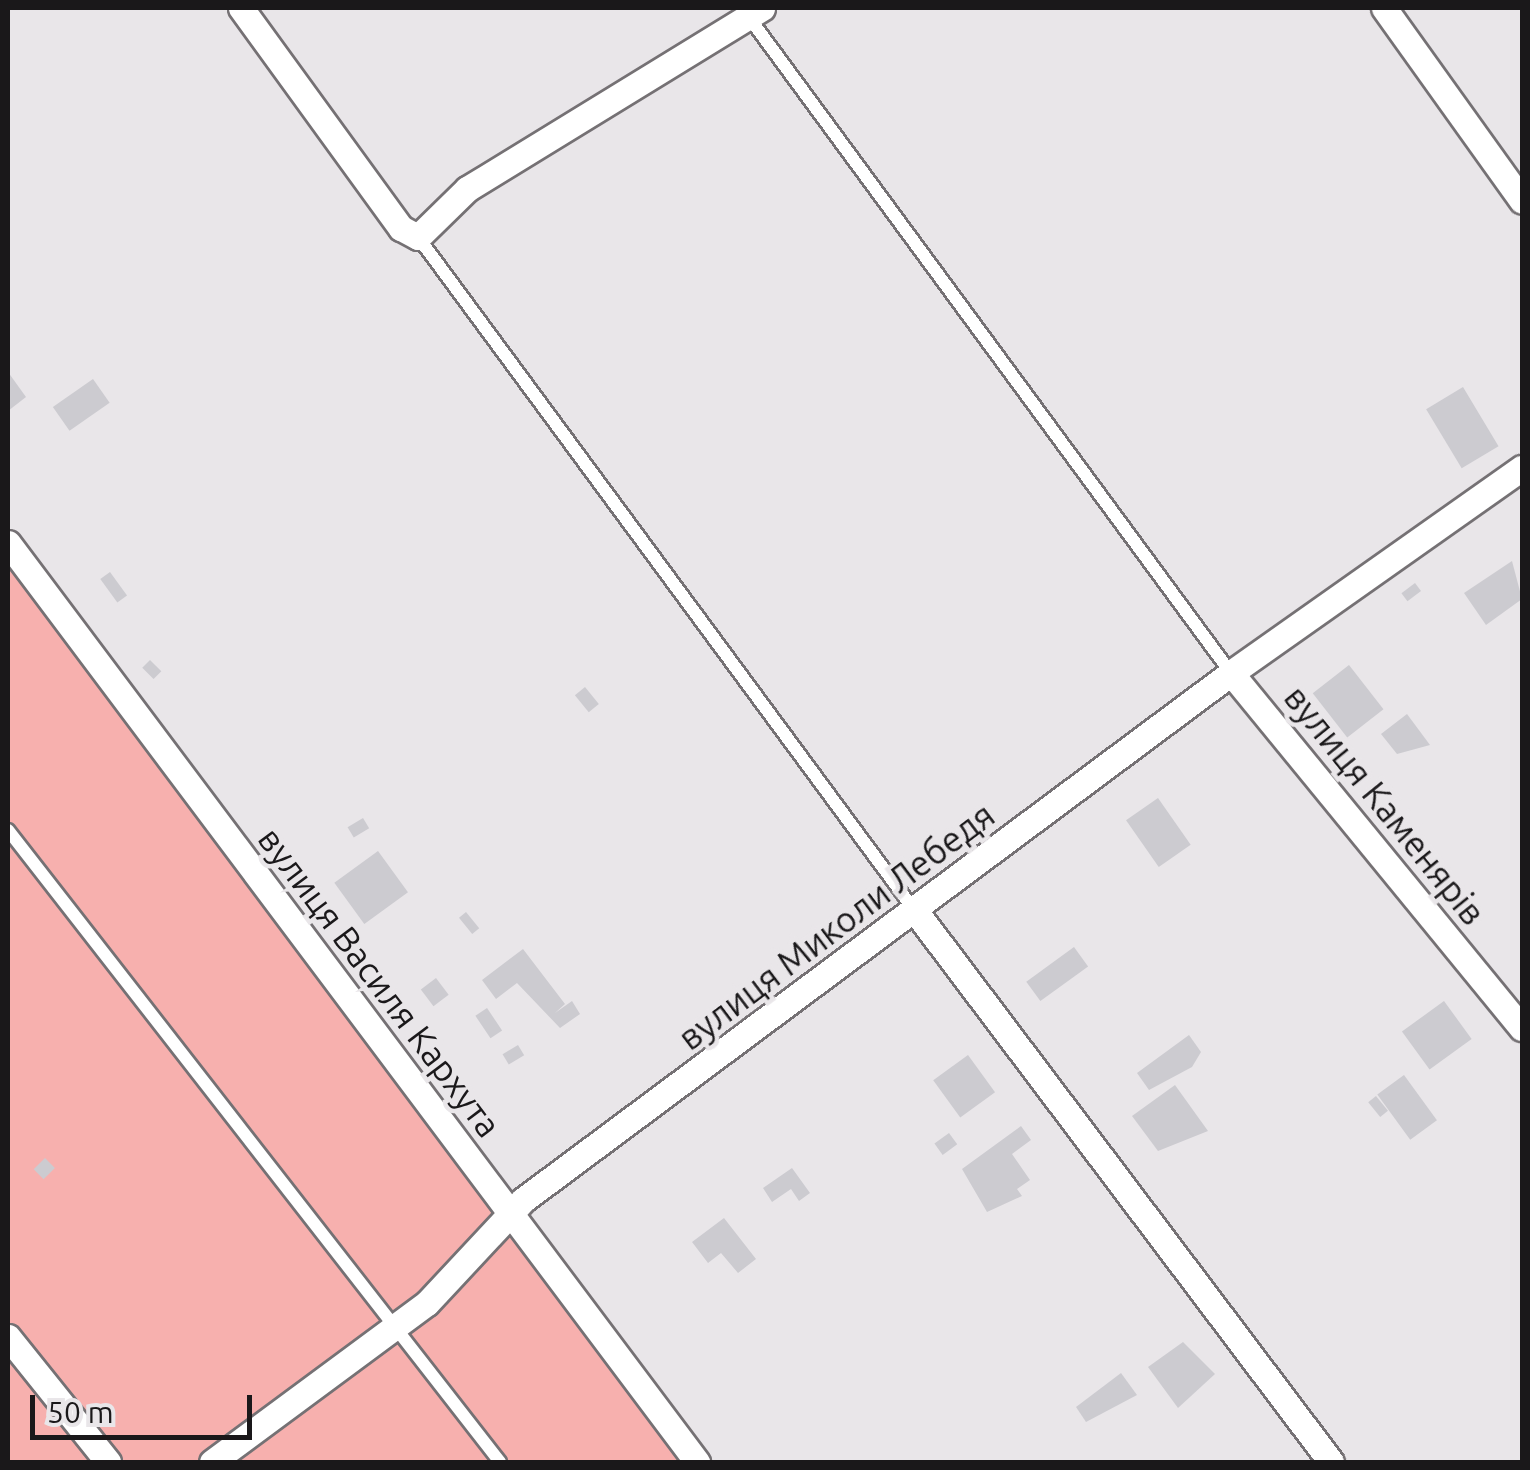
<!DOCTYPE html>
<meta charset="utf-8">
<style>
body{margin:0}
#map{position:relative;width:1530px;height:1470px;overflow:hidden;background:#e9e6e9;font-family:Ubuntu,sans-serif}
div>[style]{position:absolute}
.green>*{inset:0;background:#f7b0ae}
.building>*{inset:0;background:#cccbd0;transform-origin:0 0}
.roads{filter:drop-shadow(2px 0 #757174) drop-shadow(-2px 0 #757174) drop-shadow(0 2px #757174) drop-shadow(0 -2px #757174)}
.lane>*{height:12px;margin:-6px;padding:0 6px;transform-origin:6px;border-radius:6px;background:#fff}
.street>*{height:25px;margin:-12.5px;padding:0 12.5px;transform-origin:12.5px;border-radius:12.5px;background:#fff}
span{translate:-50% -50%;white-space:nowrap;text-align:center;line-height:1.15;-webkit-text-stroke:9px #e9e6e9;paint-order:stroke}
.street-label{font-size:35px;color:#1a181a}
.frame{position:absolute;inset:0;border:10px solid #1a181a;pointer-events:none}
.scale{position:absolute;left:30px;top:1395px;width:222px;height:45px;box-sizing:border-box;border:5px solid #1a181a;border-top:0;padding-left:12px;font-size:30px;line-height:35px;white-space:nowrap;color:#1a181a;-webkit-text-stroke:8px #e9e6e9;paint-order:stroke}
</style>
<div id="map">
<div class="green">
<i style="clip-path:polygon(8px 530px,698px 1462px,8px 1462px)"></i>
</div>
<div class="building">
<i style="clip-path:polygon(8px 372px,26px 397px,8px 411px)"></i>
<i style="left:93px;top:379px;width:29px;height:49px;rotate:55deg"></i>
<i style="left:1463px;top:387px;width:69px;height:43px;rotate:59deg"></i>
<i style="clip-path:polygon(1512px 561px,1522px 599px,1486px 625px,1464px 593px)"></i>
<i style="left:110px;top:572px;width:29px;height:12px;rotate:54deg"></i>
<i style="left:1415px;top:583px;width:10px;height:17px;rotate:53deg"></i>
<i style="left:150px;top:660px;width:16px;height:11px;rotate:45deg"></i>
<i style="left:1349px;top:665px;width:56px;height:46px;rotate:52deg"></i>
<i style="left:585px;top:687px;width:22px;height:13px;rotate:51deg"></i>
<i style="clip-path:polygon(1407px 714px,1430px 745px,1397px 754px,1381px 734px)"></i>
<i style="left:1158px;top:798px;width:57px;height:39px;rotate:55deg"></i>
<i style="left:363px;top:818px;width:12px;height:18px;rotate:59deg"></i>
<i style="left:378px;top:851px;width:51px;height:54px;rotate:54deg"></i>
<i style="left:466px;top:912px;width:21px;height:9px;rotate:51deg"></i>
<i style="left:1074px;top:947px;width:24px;height:59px;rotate:54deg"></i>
<i style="clip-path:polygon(523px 949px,565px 1004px,555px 1013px,572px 1001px,580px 1014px,560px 1028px,517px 983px,496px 999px,482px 980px)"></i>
<i style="left:436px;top:978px;width:21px;height:19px;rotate:53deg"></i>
<i style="left:1444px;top:1001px;width:47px;height:52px;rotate:54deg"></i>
<i style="left:487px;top:1008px;width:27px;height:14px;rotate:56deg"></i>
<i style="clip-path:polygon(1189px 1035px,1201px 1052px,1192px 1067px,1149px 1090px,1137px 1073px)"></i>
<i style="left:518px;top:1045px;width:12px;height:18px;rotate:59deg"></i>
<i style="left:968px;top:1055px;width:46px;height:43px;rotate:54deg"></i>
<i style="left:1404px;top:1075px;width:56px;height:33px;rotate:54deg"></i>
<i style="clip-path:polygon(1175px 1085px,1208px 1131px,1158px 1151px,1132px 1116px)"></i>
<i style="left:1376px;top:1096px;width:19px;height:10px;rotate:51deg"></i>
<i style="clip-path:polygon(1021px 1126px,1031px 1140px,1012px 1154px,1030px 1180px,1017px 1189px,1022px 1196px,987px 1212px,962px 1169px)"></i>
<i style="left:949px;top:1133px;width:14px;height:18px;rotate:54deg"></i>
<i style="left:45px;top:1158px;width:14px;height:16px;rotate:45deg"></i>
<i style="clip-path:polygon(792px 1168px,810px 1193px,799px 1201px,791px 1189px,772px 1202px,763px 1188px)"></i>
<i style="clip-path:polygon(724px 1218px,756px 1259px,738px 1273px,721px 1253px,708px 1263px,692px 1242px)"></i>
<i style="clip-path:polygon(1183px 1342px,1215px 1374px,1178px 1408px,1148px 1367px)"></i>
<i style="clip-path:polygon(1121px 1373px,1137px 1395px,1086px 1422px,1076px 1407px)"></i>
</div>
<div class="roads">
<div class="lane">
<i style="left:748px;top:16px;width:815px;rotate:53.68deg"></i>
<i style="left:418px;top:237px;width:837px;rotate:53.6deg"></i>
<i style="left:8px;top:830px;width:801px;rotate:52.1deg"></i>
</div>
<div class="street">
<i style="left:241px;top:8px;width:272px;rotate:54deg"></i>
<i style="left:401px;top:228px;width:19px;rotate:28deg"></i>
<i style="left:418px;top:237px;width:69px;rotate:-44.4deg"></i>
<i style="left:467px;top:189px;width:346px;rotate:-31.5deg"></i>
<i style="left:1384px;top:8px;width:237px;rotate:54.4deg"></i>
<i style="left:8px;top:543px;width:1149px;rotate:53.14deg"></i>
<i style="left:1231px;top:673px;width:459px;rotate:50.7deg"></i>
<i style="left:916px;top:912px;width:689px;rotate:52.96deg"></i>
<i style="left:8px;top:1337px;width:160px;rotate:51.3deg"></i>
<i style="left:212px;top:1462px;width:267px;rotate:-36.5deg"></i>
<i style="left:427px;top:1303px;width:141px;rotate:-47deg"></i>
<i style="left:523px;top:1200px;width:883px;rotate:-36.66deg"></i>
<i style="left:1231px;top:673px;width:356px;rotate:-35.2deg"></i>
</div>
</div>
<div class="street-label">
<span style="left:1385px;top:805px;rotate:51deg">вулиця Каменярів</span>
<span style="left:836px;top:926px;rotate:-37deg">вулиця Миколи Лебедя</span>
<span style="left:380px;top:982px;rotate:53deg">вулиця Василя Кархута</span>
</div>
<div class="frame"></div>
<div class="scale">50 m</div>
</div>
